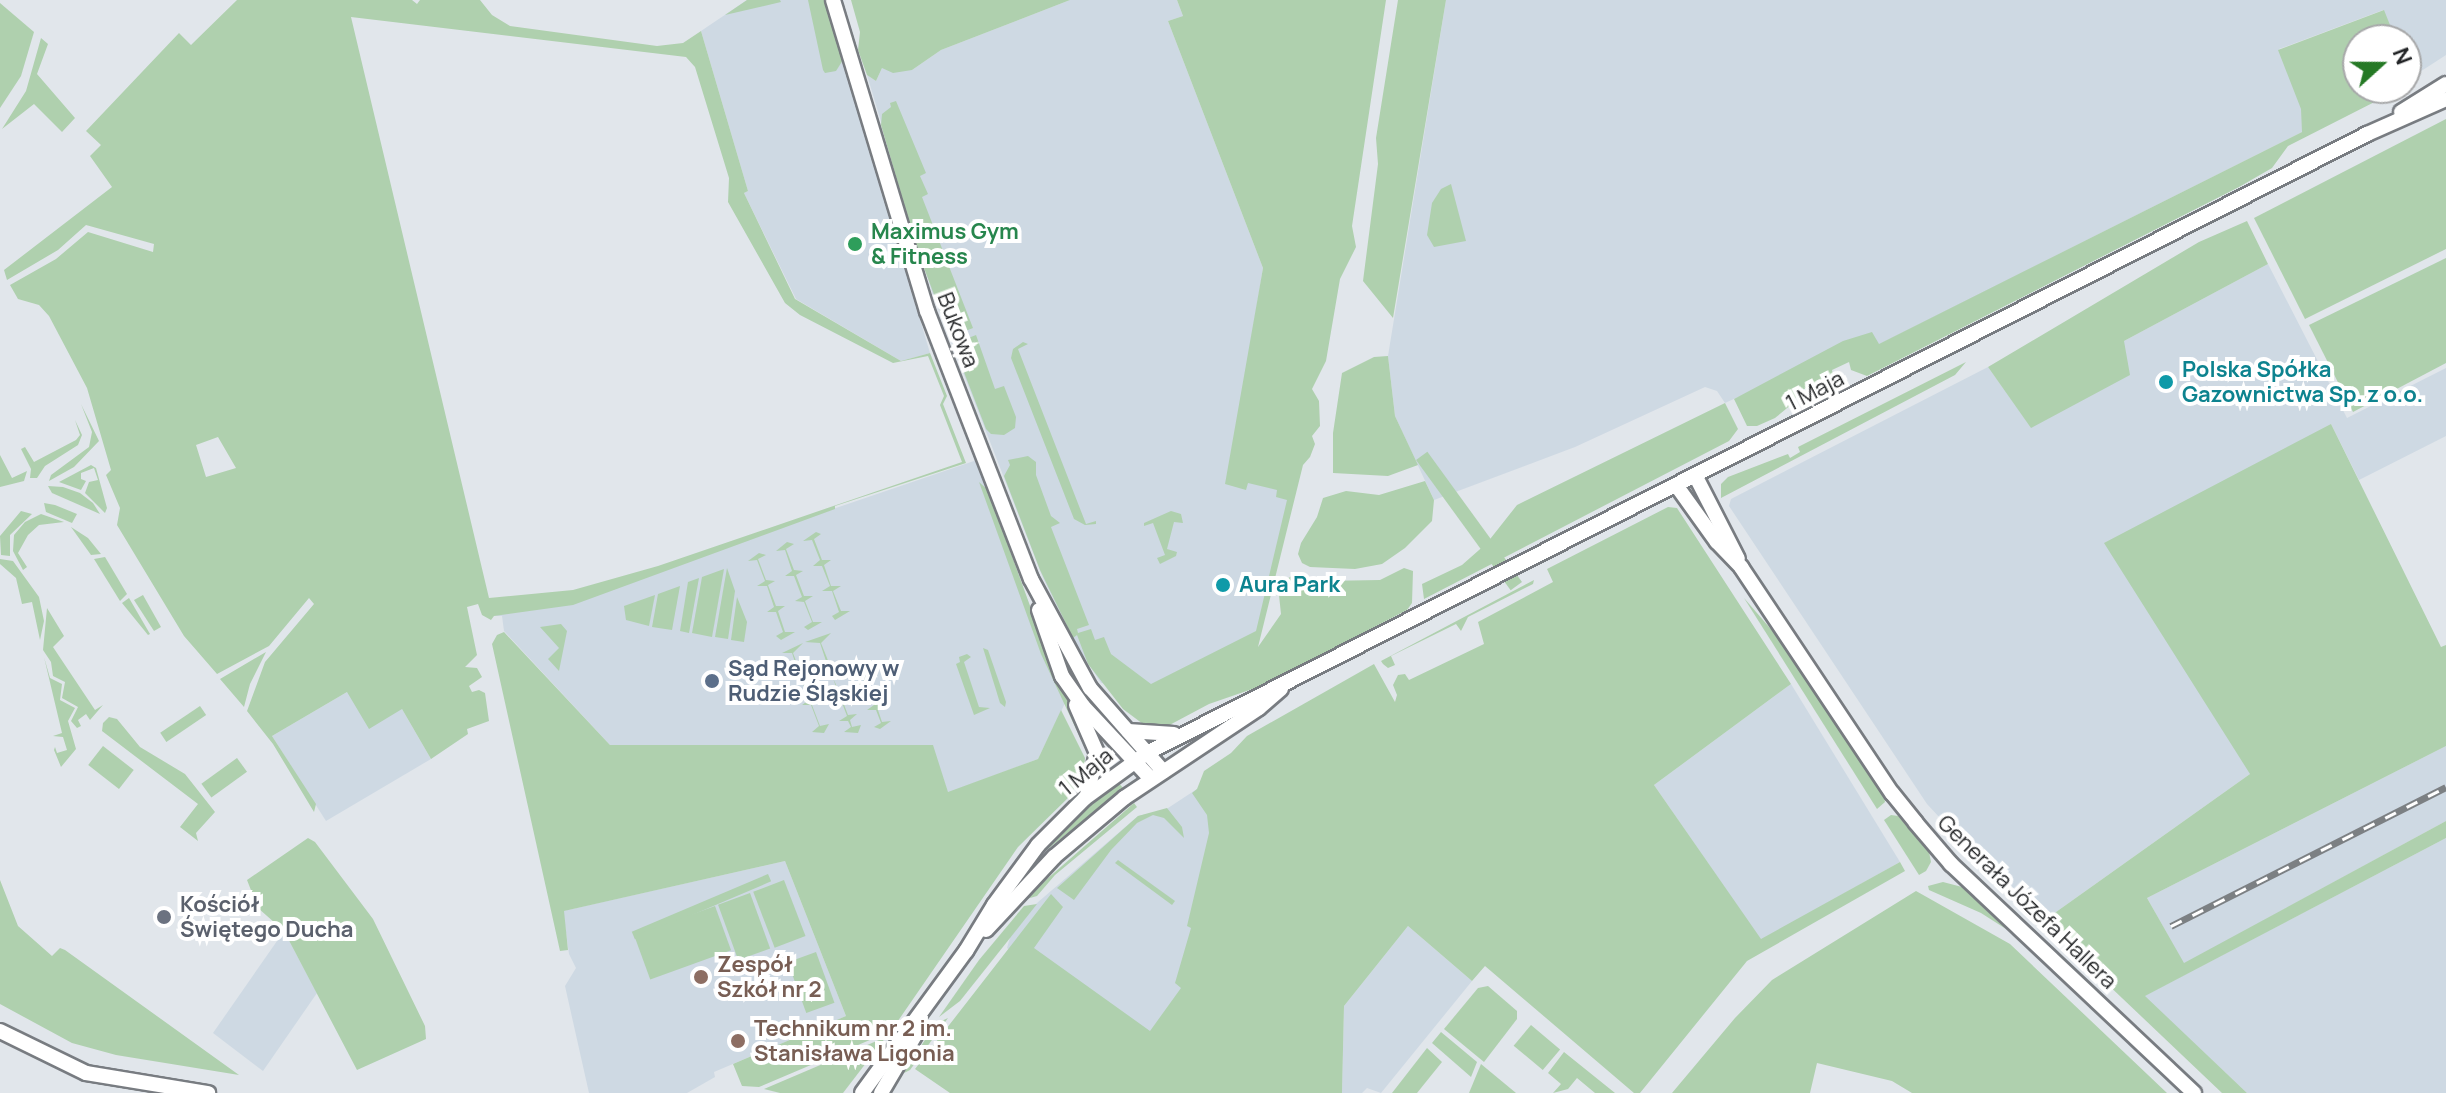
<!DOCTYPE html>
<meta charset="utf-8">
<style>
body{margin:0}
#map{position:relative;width:2446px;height:1093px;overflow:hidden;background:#e1e6eb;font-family:Manrope,sans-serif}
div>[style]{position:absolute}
.built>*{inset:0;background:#ced9e3}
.green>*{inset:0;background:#afd0ae;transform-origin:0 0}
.roads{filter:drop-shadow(2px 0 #787c81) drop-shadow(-2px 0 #787c81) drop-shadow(0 2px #787c81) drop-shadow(0 -2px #787c81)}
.minor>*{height:14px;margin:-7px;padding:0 7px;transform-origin:7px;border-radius:7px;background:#fff}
.rail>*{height:7px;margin-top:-3.5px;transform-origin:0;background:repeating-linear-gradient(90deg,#fff 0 12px,#7c8083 0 24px);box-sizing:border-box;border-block:2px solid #7c8083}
.dots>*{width:22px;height:22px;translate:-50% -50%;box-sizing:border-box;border:4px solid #fff;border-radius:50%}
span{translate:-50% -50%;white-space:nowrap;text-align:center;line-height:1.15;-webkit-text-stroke:8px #fff;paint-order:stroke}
.leisure-label{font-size:22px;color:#27864d;font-weight:700}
.left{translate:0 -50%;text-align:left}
.street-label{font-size:22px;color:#232527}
.culture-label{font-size:22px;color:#0d838f;font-weight:700}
.service-label{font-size:22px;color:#4e5e75;font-weight:700}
.worship-label{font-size:22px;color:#5b616d;font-weight:700}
.education-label{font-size:22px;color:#785e54;font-weight:700}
.north{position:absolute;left:2342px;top:24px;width:80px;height:80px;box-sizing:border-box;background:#fff;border:2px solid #a7a8a9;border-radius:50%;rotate:69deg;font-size:22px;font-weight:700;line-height:32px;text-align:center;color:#232527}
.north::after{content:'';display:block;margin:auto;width:28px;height:36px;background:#257925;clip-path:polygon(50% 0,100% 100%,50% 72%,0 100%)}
</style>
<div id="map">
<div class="built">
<i style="clip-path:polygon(747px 0,825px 0,930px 353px,901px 361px,796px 299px,744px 193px,748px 191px,701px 31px)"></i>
<i style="clip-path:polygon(1070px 0,1177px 0,1183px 16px,1168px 21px,1263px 268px,1243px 389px,1301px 459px,1257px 649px,1174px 696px,1101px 683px,1075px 643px,1043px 578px,933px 295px,867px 75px,876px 81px,882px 68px,912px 70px,941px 50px)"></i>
<i style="clip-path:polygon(1446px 0,2446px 0,2446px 55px,2412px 77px,2406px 63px,2406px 40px,2396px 40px,2383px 10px,2279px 49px,2302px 109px,2302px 132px,1878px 345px,1782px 377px,1725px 403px,1717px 391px,1705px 387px,1575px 447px,1434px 500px,1395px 416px,1388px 356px)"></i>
<i style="clip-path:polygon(2268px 264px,2347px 418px,2446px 368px,2446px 436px,2359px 480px,2331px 424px,2250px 774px,2042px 922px,1999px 878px,1998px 869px,1981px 862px,1927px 804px,1729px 506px,1731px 499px,1988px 367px,2031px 427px,2124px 341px)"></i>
<i style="clip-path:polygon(975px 456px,1046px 650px,1068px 697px,1038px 759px,948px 793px,932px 745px,610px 745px,504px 631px,502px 616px,494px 616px,648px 572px,974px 461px)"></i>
<i style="clip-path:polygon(1791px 684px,1900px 862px,1761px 940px,1654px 785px)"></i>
<i style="clip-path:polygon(347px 692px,402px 709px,431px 759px,326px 821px,272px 736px)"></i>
<i style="clip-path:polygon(2446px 746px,2446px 821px,2184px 964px,2147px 898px)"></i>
<i style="clip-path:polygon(1197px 789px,1214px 814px,1188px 989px,1145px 1048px,1007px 948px,1013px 927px,1037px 903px,1138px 816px,1165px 810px)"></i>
<i style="clip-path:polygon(2446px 838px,2446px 1093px,2247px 1093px,2144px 996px)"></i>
<i style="clip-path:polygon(785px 861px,846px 1016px,714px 1072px,715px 1077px,687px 1093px,589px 1093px,565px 986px,576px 968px,569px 954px,563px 911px)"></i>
<i style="clip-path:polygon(1408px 926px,1472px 981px,1381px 1093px,1367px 1088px,1362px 1093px,1342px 1093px,1344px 1006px)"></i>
<i style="clip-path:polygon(284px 931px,317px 993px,263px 1071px,213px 1033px)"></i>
</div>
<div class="green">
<i style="clip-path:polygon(evenodd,237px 0,412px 0,417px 4px,420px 0,480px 0,492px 15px,510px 26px,657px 46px,683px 43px,701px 31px,748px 191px,744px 193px,795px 299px,901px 361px,930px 353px,947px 396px,943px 404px,966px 463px,835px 506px,835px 509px,573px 605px,494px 616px,491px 620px,482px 615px,478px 604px,467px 607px,477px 655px,465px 667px,477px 668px,482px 677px,469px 686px,472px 692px,479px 690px,485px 693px,489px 721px,467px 729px,468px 734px,431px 759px,402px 709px,369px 729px,347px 692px,272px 736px,316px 804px,314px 812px,273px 744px,247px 711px,265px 662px,314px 604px,309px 598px,269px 646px,217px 674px,184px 636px,117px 525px,120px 508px,106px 475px,111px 470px,87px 388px,49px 316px,39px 305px,18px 299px,10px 285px,56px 259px,88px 232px,153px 252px,154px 244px,86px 225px,58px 250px,7px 280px,4px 270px,112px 187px,90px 156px,101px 145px,86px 131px,179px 33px,191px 45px,237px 0,351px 17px,686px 57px,695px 67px,729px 178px,728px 202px,785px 303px,800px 315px,893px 363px,928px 356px,944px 396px,940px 405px,962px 462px,658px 566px,573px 590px,489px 598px,351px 17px,237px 0,218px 437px,236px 468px,206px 477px,196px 445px,218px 437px)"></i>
<i style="clip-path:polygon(747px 0,780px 0,781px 2px,725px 15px)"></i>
<i style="clip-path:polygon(808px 0,825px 0,843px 60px,836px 71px,825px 73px,823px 70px)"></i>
<i style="clip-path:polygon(851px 0,1070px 0,941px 50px,912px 70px,893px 73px,882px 68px,876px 81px,867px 75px,858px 50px,860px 32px)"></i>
<i style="clip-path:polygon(1177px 0,1386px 0,1352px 226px,1356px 247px,1340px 279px,1326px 361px,1312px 389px,1319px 401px,1320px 426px,1312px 436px,1315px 444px,1310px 457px,1303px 465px,1258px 647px,1281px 614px,1278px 586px,1294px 574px,1323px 581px,1380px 580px,1404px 568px,1413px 571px,1412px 603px,1407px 610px,1261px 686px,1209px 704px,1162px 729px,1141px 729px,1143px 724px,1123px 709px,1088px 664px,1077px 635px,1073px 638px,1040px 570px,1004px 476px,1010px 465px,1008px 460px,1028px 456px,1036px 462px,1036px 475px,1051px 516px,1060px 523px,1051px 527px,1089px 625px,1077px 629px,1078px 633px,1091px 629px,1095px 640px,1104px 637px,1111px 654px,1151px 684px,1256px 631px,1287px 500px,1276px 497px,1277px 490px,1248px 483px,1246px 490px,1225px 484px,1263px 268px,1168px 21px,1183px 16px)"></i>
<i style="clip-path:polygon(1398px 0,1446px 0,1393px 318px,1363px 281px,1378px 164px,1376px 138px)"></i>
<i style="clip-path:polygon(0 3px,34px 32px,21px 76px,0 108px)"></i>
<i style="clip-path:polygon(2384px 10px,2396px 40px,2358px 40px,2358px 88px,2402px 88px,2288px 146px,2272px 168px,2239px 187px,1867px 376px,1851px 370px,1849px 362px,1832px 370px,1833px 375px,1800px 391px,1792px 404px,1775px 418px,1757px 426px,1747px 426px,1734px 399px,1843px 341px,1872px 332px,1879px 344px,2302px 132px,2301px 109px,2278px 50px)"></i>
<i style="clip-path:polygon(41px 38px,48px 44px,37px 74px,75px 118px,62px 132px,34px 104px,2px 129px,26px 91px)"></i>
<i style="clip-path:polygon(896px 101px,926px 173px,920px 176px,928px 194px,922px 197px,973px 328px,950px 337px,918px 252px,881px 125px,882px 114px,891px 107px,890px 103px)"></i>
<i style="clip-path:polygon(2446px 119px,2446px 249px,2305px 319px,2254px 218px)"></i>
<i style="clip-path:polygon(1451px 184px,1466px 241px,1434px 247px,1427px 235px,1432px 203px,1441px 189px)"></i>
<i style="clip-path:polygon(2247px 221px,2268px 264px,2124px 341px,2130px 375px,2031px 428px,1988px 367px,2199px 242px)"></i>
<i style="clip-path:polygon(2446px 258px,2446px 363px,2353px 412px,2309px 325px)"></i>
<i style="clip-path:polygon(976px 335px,995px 389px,1004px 386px,1016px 417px,1015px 428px,1004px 435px,991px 434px,986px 429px,953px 344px)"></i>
<i style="clip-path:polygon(1023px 342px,1028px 344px,1018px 349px,1086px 524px,1096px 521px,1096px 524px,1085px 525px,1074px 519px,1011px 358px,1013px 349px)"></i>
<i style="clip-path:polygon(1388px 356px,1395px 416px,1418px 465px,1388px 476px,1333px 473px,1333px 433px,1342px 373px,1374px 357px)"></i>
<i style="clip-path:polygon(1966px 362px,1955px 375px,1721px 498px,1721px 484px,1728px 477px,1788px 454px,1790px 458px,1800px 452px,1798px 447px)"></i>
<i style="clip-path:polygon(1725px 403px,1738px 429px,1729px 441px,1424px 599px,1422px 584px,1462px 565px,1487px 543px,1517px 505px)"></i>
<i style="clip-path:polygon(81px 404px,99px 441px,74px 467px,49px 481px,51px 475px,89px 447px,92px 432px)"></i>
<i style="clip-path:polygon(75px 420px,82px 435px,78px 445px,45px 466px,37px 478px,30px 478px,31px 469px,21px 449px,25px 447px,34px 462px,76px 440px,80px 435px)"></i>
<i style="clip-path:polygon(2331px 424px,2441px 647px,2446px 645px,2446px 746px,2147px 898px,2184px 963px,2446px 821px,2446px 838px,2145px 996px,2247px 1093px,2222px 1093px,2042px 922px,2250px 774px,2104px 543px)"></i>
<i style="clip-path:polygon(0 455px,12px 478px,27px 471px,24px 481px,0 487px)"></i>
<i style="clip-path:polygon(91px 465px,96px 468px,107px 508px,105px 513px,85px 493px,89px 482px,98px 480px,94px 468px,81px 473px,81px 479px,86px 481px,81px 490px,59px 482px)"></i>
<i style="clip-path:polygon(1425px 481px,1434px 500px,1432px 521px,1405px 548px,1382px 564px,1355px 569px,1310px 567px,1302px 563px,1298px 554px,1301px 543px,1317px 517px,1323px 498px,1346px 491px,1379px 495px)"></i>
<i style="clip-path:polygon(979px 482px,988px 490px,1046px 650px,1092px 749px,1084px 746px,1041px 654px)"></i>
<i style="clip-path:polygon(48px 486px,63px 487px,80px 493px,93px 503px,100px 514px,52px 493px)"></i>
<i style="clip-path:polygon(44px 503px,55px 505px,77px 514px,72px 523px,46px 512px)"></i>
<i style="clip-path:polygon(1668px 507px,1677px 508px,1791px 684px,1654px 785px,1761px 939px,1900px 862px,1905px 871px,1747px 961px,1640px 1093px,1634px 1093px,1485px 966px,1472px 981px,1408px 926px,1344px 1006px,1342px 1093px,950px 1093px,915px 1069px,1051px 894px,1063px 907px,1034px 948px,1150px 1031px,1181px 988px,1175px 983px,1191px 928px,1187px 926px,1209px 833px,1207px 815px,1192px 793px,1197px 789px,1204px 771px,1231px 753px,1247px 736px,1374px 664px,1395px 702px,1397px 695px,1393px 685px,1398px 675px,1405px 674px,1409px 680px,1484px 644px,1478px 622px,1553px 582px,1547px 569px)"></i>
<i style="clip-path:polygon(21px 511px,32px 514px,10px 535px,10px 556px,1px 555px,0 536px)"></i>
<i style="clip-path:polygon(1171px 511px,1181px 514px,1183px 523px,1174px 522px,1167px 549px,1177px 552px,1176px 556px,1160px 564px,1157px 558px,1165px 555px,1153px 523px,1144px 526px,1144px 523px)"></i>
<i style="clip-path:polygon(41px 514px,64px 522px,39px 525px,28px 535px,18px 553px,27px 567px,23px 570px,13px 551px,14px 535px,25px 522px)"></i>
<i style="clip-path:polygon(71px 527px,88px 538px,101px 554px,91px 555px)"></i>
<i style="clip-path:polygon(816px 532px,821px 534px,814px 539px,822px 560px,831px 560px,824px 565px,831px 586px,841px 586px,833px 591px,841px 611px,850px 611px,835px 620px,832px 616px,839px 612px,832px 591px,822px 591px,830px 586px,822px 566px,813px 566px,820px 560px,812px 540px,803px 541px)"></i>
<i style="clip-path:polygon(787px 542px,794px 544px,786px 549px,794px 570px,803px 571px,796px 575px,804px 596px,813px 596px,805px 601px,813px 622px,822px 622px,808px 630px,804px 627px,812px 622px,804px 602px,795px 601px,802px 597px,794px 576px,785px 576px,792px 571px,785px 550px,776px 551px)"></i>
<i style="clip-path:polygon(759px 553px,766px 555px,758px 559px,766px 580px,775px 581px,768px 585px,776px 606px,785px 606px,778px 611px,785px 632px,795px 632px,781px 640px,776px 636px,783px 632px,776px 612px,767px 612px,774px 607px,767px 586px,757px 586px,765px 581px,757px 560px,748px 561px)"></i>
<i style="clip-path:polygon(105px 557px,127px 594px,120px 601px,94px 559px)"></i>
<i style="clip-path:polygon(0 559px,13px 561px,39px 597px,44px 621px,40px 640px,32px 602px,22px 604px,16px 578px,0 564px)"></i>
<i style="clip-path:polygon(727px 568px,735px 591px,728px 639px,715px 637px)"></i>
<i style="clip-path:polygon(724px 569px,712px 637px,692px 633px,702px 577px)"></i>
<i style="clip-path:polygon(699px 578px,689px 633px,680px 631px,688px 582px)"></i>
<i style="clip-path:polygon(1534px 580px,1533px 584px,1468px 617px,1461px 631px,1456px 624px,1391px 656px,1395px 665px,1388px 668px,1383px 664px,1381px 661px)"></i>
<i style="left:1522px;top:582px;width:14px;height:161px;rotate:144deg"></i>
<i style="clip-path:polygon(680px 586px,672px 630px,652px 627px,658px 594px)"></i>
<i style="clip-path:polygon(143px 595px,161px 627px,154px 631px,134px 600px)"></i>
<i style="clip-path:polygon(655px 595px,649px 626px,626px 620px,624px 606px)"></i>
<i style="clip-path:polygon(737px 597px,747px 622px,744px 642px,731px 640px)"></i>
<i style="clip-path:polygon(129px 598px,150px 634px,148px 635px,122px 603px)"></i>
<i style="clip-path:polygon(1744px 598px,1787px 648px,1883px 792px,1885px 802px,1877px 809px)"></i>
<i style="clip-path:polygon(47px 608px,64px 636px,53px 647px,95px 710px,103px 705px,90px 720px,86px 714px,78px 720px,81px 726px,77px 728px,71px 721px,78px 707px,62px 698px,65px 682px,53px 676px,51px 662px,43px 650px)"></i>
<i style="clip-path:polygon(561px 624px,567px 631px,559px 671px,548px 659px,559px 648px,540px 627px)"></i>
<i style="clip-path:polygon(504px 632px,610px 745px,933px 745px,948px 792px,1038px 759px,1061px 710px,1085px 758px,1084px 772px,1070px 796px,1018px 847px,891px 1031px,759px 1087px,742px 1086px,733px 1064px,846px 1016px,785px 861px,564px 911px,568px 950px,560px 951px,492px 644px,497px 635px)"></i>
<i style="clip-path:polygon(831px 633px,821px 643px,829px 663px,838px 663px,831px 668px,832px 676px,829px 669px,820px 668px,827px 664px,820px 643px,805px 642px)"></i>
<i style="clip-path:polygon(803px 643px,793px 653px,801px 674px,810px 674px,803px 679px,804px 687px,801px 679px,792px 679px,799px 674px,792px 653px,782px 653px)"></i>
<i style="clip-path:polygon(983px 648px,988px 650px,1006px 702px,1005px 707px,1000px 703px)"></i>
<i style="clip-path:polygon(266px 652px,250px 684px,244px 707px,220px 679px)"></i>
<i style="clip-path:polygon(967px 654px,971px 657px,964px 662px,979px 707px,990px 708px,974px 715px,956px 664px,960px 662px,959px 657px)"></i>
<i style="clip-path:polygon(44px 657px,50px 678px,62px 684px,60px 700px,75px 708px,68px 721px,76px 749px,61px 767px,54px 750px,55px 747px,57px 753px,67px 750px,63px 737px,53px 736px,62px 733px)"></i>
<i style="clip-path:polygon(862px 667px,866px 679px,875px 679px,868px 684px,876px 705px,885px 705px,878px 710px,882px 722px,891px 721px,880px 729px,874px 727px,881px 723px,876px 710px,867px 710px,874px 705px,866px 685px,857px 684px,865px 680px)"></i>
<i style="clip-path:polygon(833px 678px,838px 689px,847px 688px,840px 694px,848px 715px,857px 714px,850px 720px,852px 727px,861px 725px,858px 733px,844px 732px,851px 727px,848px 721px,839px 721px,847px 716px,839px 695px,829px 695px,837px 690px)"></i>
<i style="clip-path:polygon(806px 688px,811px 700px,819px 698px,812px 705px,820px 726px,829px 724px,824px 733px,812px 732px,819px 726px,811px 705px,802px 705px,809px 700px)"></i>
<i style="left:200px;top:706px;width:11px;height:48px;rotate:56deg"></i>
<i style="clip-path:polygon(109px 717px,117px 719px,140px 747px,185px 774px,215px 812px,196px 833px,198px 841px,180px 827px,198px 804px,102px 731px,103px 723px)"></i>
<i style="left:103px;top:746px;width:39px;height:24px;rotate:38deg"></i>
<i style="left:237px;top:758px;width:17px;height:44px;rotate:54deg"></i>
<i style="clip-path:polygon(1117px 781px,1123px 788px,1043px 853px,1014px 890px,1035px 858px,1075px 816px)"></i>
<i style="clip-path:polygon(1134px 803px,1137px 807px,1055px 875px,1037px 896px,1023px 900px)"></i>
<i style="clip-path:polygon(1167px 808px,1182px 827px,1184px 838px,1164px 818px,1153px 815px,1137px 823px,1111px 850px,1074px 900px,1057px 888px,1138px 816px)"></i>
<i style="clip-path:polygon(1891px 815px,1898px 816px,1929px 852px,1931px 862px,1926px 871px,1919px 875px,1884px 820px)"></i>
<i style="clip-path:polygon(308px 838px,315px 842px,373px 919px,425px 1026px,426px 1039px,357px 1070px,284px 931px,258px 908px,247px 880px)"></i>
<i style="clip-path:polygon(1118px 860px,1175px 901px,1172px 905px,1115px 863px)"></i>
<i style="left:768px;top:874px;width:8px;height:148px;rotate:67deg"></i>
<i style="clip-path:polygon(0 880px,18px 926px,52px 956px,60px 948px,65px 950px,239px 1075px,116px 1055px,72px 1043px,0 1004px)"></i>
<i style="left:784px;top:880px;width:60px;height:33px;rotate:69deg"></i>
<i style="clip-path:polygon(1943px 882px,1962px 887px,2006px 929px,1981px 913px,1929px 890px,1928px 886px)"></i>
<i style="clip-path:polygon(1916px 891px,2010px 944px,2167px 1093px,1912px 1093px,1892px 1081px,1817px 1063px,1810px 1093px,1672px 1093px,1735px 1018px,1772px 980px)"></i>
<i style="left:750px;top:893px;width:59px;height:34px;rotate:70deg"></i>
<i style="clip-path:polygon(1037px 904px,960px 1001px,939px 1017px,979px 960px,1024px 906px)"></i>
<i style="left:715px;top:906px;width:47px;height:86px;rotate:70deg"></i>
<i style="left:816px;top:952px;width:54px;height:30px;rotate:70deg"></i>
<i style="clip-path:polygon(1488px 986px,1517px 1011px,1517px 1019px,1484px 1062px,1444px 1029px,1478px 988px)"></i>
<i style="clip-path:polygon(948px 1018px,910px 1070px,904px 1073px,935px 1024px)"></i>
<i style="left:1531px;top:1025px;width:38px;height:27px;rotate:40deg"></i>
<i style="clip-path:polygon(1441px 1032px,1477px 1062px,1471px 1077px,1432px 1043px)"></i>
<i style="clip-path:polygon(886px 1037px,843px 1093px,780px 1093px,764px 1089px)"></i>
<i style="clip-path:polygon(1427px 1048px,1442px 1062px,1417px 1093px,1392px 1093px)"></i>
<i style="clip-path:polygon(1564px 1052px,1615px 1093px,1595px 1093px,1577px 1078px,1568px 1089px,1553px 1093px,1561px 1084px,1548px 1073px)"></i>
<i style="clip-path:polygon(1481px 1064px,1516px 1093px,1469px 1093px)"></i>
</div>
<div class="roads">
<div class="minor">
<i style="left:833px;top:0;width:325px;rotate:73.2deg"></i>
<i style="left:927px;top:311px;width:287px;rotate:68.8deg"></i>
<i style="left:1031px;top:579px;width:124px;rotate:61.6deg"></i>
<i style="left:1090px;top:688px;width:111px;rotate:48.7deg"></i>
<i style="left:2401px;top:112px;width:53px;rotate:-31.9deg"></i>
<i style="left:1695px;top:475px;width:94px;rotate:62.9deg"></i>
<i style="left:1676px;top:485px;width:70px;rotate:54.3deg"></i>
<i style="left:1717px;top:542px;width:35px;rotate:46deg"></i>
<i style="left:1741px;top:567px;width:272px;rotate:56.3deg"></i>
<i style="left:1892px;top:793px;width:38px;rotate:51deg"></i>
<i style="left:1916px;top:823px;width:54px;rotate:49.5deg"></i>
<i style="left:1951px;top:864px;width:334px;rotate:43.3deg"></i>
<i style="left:1039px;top:610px;width:70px;rotate:70.8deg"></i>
<i style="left:1062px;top:676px;width:37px;rotate:55deg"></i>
<i style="left:1083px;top:706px;width:100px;rotate:47deg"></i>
<i style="left:1076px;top:705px;width:52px;rotate:66.4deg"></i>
<i style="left:1097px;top:753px;width:43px;rotate:103.4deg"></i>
<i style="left:1128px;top:731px;width:46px;rotate:3.7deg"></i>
<i style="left:986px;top:930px;width:100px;rotate:-47deg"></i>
<i style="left:1054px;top:857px;width:92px;rotate:-40.1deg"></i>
<i style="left:1124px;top:798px;width:162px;rotate:-33.7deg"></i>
<i style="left:1259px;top:708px;width:29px;rotate:-41deg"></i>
<i style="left:0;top:1031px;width:96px;rotate:26deg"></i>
<i style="left:86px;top:1073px;width:124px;rotate:9.3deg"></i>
<i style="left:862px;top:1093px;width:176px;rotate:-53.8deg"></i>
<i style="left:966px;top:951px;width:54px;rotate:-58.7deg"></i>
<i style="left:994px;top:905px;width:74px;rotate:-53.7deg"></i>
<i style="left:1038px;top:845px;width:66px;rotate:-45deg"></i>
<i style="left:1085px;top:798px;width:77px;rotate:-36deg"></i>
<i style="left:1147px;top:753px;width:1368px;rotate:-26.9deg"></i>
<i style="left:2367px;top:134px;width:86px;rotate:-23.9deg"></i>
<i style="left:881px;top:1093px;width:71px;rotate:-59.5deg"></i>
</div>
</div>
<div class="rail">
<i style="left:2171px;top:926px;width:308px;rotate:-26.8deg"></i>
</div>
<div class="dots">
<i style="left:855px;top:244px;background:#2e9e5b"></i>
<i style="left:2166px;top:382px;background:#0f9aa8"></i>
<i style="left:1223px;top:585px;background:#0f9aa8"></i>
<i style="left:712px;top:681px;background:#5c6f8a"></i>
<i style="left:164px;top:917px;background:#6b7280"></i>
<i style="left:701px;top:977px;background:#8d6e63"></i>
<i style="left:738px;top:1041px;background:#8d6e63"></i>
</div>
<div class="leisure-label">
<span class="left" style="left:871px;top:244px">Maximus Gym<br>&amp; Fitness</span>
</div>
<div class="street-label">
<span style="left:958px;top:330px;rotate:69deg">Bukowa</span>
<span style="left:1815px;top:391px;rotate:-27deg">1 Maja</span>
<span style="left:1086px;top:772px;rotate:-39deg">1 Maja</span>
<span style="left:2027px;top:902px;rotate:44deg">Generała Józefa Hallera</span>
</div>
<div class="culture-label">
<span class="left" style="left:2182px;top:382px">Polska Spółka<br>Gazownictwa Sp. z o.o.</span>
<span class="left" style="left:1239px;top:585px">Aura Park</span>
</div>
<div class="service-label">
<span class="left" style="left:728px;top:681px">Sąd Rejonowy w<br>Rudzie Śląskiej</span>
</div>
<div class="worship-label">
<span class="left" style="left:180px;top:917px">Kościół<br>Świętego Ducha</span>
</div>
<div class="education-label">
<span class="left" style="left:717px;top:977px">Zespół<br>Szkół nr 2</span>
<span class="left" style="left:754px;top:1041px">Technikum nr 2 im.<br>Stanisława Ligonia</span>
</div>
<div class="north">N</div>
</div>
